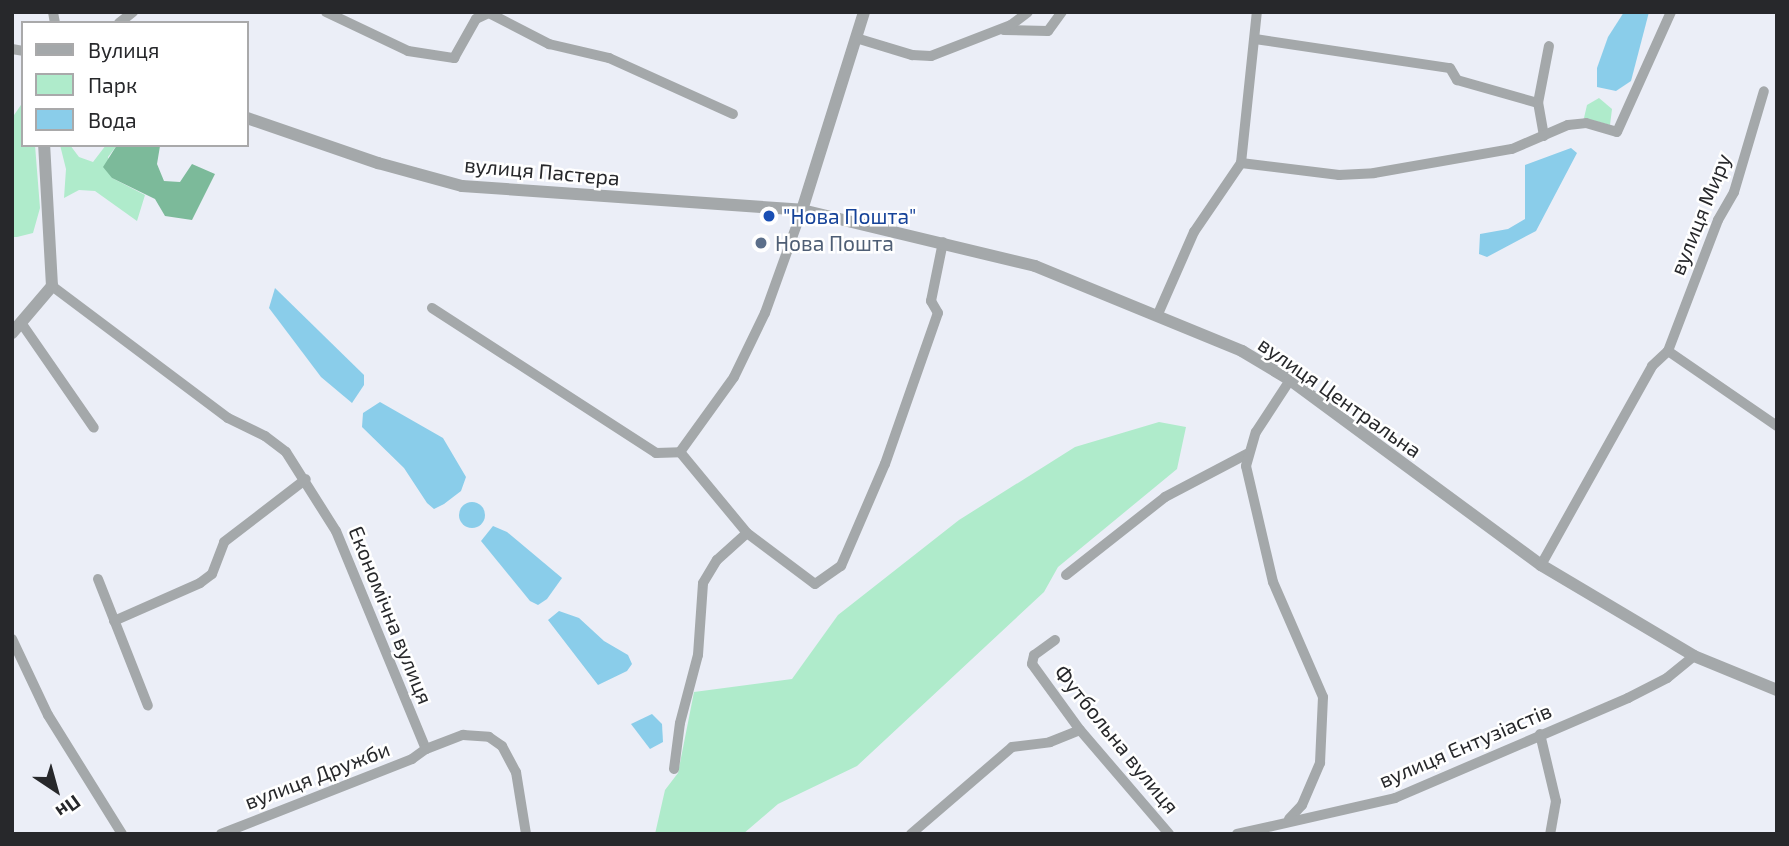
<!DOCTYPE html>
<meta charset="utf-8">
<style>
body{margin:0}
#map{position:relative;width:1789px;height:846px;overflow:hidden;background:#ebeef7;font-family:"Exo 2",sans-serif}
div>[style]{position:absolute}
.green>*{inset:0;background:#afebcb}
.forest>*{inset:0;background:#7cba9a}
.water>*{inset:0;background:#8acdea}
.round{border-radius:50%}
.minor>*{height:10px;margin:-5px;padding:0 5px;transform-origin:5px;border-radius:5px;background:#a4a8aa}
.tertiary>*{height:12px;margin:-6px;padding:0 6px;transform-origin:6px;border-radius:6px;background:#a4a8aa}
.dots>*{width:19px;height:19px;translate:-50% -50%;box-sizing:border-box;border:4px solid #fff;border-radius:50%}
span{translate:-50% -50%;white-space:nowrap;text-align:center;line-height:1.15;-webkit-text-stroke:5px #fff;paint-order:stroke}
.street-label{font-size:21px;color:#27282b}
.transit-label{font-size:21px;color:#164399}
.left{translate:0 -50%;text-align:left}
.service-label{font-size:21px;color:#4e5e75}
.frame{position:absolute;inset:0;border:14px solid #27282b;pointer-events:none}
.legend{position:absolute;left:21px;top:21px;width:228px;height:126px;box-sizing:border-box;background:#fff;border:2px solid #a9a9aa;margin:0;padding:9px 12px;list-style:none;font-size:21px;color:#27282b}
.legend li{display:flex;align-items:center;gap:14px;height:35px}
.legend b{width:35px;border:2px solid #a9a9aa}
.north{position:absolute;left:21px;top:755px;width:70px;height:70px;-webkit-text-stroke:5px #fff;paint-order:stroke;rotate:144deg;font-size:19px;font-weight:700;line-height:28px;text-align:center;color:#27282b}
.north::after{content:'';display:block;margin:auto;width:24px;height:32px;background:#27282b;clip-path:polygon(50% 0,100% 100%,50% 72%,0 100%)}
</style>
<div id="map">
<div class="green">
<i style="clip-path:polygon(1599px 98px,1612px 109px,1610px 125px,1584px 118px,1587px 105px)"></i>
<i style="clip-path:polygon(23px 102px,23px 145px,35px 145px,40px 208px,33px 233px,17px 237px,12px 237px,12px 118px)"></i>
<i style="clip-path:polygon(60px 145px,70px 145px,79px 157px,93px 162px,106px 145px,117px 145px,108px 157px,112px 178px,145px 195px,137px 221px,95px 191px,79px 190px,64px 198px,66px 169px)"></i>
<i style="clip-path:polygon(1159px 422px,1186px 427px,1177px 469px,1058px 567px,1044px 592px,857px 766px,778px 804px,743px 834px,655px 834px,665px 790px,678px 773px,694px 692px,792px 679px,838px 615px,959px 520px,1075px 447px)"></i>
</div>
<div class="forest">
<i style="clip-path:polygon(117px 145px,160px 146px,157px 164px,164px 181px,180px 182px,192px 164px,215px 174px,192px 220px,165px 216px,155px 199px,112px 178px,103px 167px)"></i>
</div>
<div class="water">
<i style="clip-path:polygon(1624px 12px,1649px 12px,1631px 81px,1616px 91px,1597px 87px,1597px 68px,1608px 37px)"></i>
<i style="clip-path:polygon(1571px 148px,1577px 153px,1536px 231px,1487px 257px,1479px 254px,1480px 234px,1508px 229px,1525px 219px,1525px 165px)"></i>
<i style="clip-path:polygon(275px 288px,364px 375px,364px 385px,352px 403px,321px 377px,269px 308px)"></i>
<i style="clip-path:polygon(380px 402px,443px 438px,466px 477px,461px 491px,444px 504px,434px 509px,427px 503px,404px 468px,362px 427px,363px 413px)"></i>
<i class="round" style="left:459px;top:502px;width:26px;height:26px"></i>
<i style="clip-path:polygon(493px 526px,507px 532px,562px 578px,547px 599px,538px 605px,530px 601px,481px 541px)"></i>
<i style="clip-path:polygon(559px 611px,579px 618px,604px 641px,628px 655px,632px 664px,627px 671px,598px 685px,548px 620px)"></i>
<i style="clip-path:polygon(652px 714px,662px 724px,663px 742px,650px 749px,631px 724px)"></i>
</div>
<div class="minor">
<i style="left:53px;top:12px;width:11px;rotate:80deg"></i>
<i style="left:326px;top:12px;width:91px;rotate:25.4deg"></i>
<i style="left:408px;top:51px;width:47px;rotate:8.7deg"></i>
<i style="left:454px;top:58px;width:45px;rotate:-60.6deg"></i>
<i style="left:476px;top:19px;width:14px;rotate:-25deg"></i>
<i style="left:489px;top:13px;width:68px;rotate:27.3deg"></i>
<i style="left:549px;top:44px;width:62px;rotate:13.1deg"></i>
<i style="left:609px;top:58px;width:136px;rotate:24.3deg"></i>
<i style="left:119px;top:23px;width:18px;rotate:-38deg"></i>
<i style="left:1004px;top:30px;width:44px;rotate:1.3deg"></i>
<i style="left:1048px;top:31px;width:24px;rotate:-54deg"></i>
<i style="left:856px;top:38px;width:59px;rotate:16.9deg"></i>
<i style="left:912px;top:55px;width:19px;rotate:3deg"></i>
<i style="left:931px;top:56px;width:86px;rotate:-21.2deg"></i>
<i style="left:1011px;top:25px;width:21px;rotate:-37deg"></i>
<i style="left:1255px;top:39px;width:197px;rotate:8.5deg"></i>
<i style="left:1450px;top:68px;width:14px;rotate:60deg"></i>
<i style="left:1457px;top:80px;width:84px;rotate:15.9deg"></i>
<i style="left:12px;top:49px;width:11px;rotate:10deg"></i>
<i style="left:1544px;top:136px;width:34px;rotate:-100deg"></i>
<i style="left:1538px;top:103px;width:58px;rotate:-79.1deg"></i>
<i style="left:1241px;top:163px;width:152px;rotate:-84deg"></i>
<i style="left:52px;top:286px;width:220px;rotate:36.9deg"></i>
<i style="left:228px;top:418px;width:41px;rotate:25.9deg"></i>
<i style="left:265px;top:436px;width:26px;rotate:37deg"></i>
<i style="left:286px;top:452px;width:93px;rotate:57.7deg"></i>
<i style="left:336px;top:531px;width:236px;rotate:67.6deg"></i>
<i style="left:426px;top:749px;width:40px;rotate:-21deg"></i>
<i style="left:463px;top:735px;width:26px;rotate:4deg"></i>
<i style="left:489px;top:737px;width:16px;rotate:35deg"></i>
<i style="left:502px;top:746px;width:30px;rotate:62deg"></i>
<i style="left:516px;top:772px;width:63px;rotate:80.8deg"></i>
<i style="left:432px;top:308px;width:267px;rotate:32.9deg"></i>
<i style="left:656px;top:453px;width:24px;rotate:-2deg"></i>
<i style="left:680px;top:452px;width:105px;rotate:50.4deg"></i>
<i style="left:747px;top:533px;width:85px;rotate:36.9deg"></i>
<i style="left:815px;top:584px;width:32px;rotate:-35deg"></i>
<i style="left:841px;top:566px;width:111px;rotate:-66.7deg"></i>
<i style="left:885px;top:464px;width:160px;rotate:-70.7deg"></i>
<i style="left:938px;top:313px;width:14px;rotate:-120deg"></i>
<i style="left:931px;top:301px;width:60px;rotate:-78.5deg"></i>
<i style="left:1158px;top:314px;width:90px;rotate:-66.3deg"></i>
<i style="left:1194px;top:232px;width:83px;rotate:-55.7deg"></i>
<i style="left:1241px;top:163px;width:99px;rotate:7deg"></i>
<i style="left:1339px;top:175px;width:35px;rotate:-3deg"></i>
<i style="left:1374px;top:173px;width:140px;rotate:-9.9deg"></i>
<i style="left:1512px;top:149px;width:61px;rotate:-23.2deg"></i>
<i style="left:1568px;top:125px;width:18px;rotate:-6deg"></i>
<i style="left:1586px;top:123px;width:32px;rotate:16deg"></i>
<i style="left:1617px;top:132px;width:132px;rotate:-65.8deg"></i>
<i style="left:22px;top:324px;width:126px;rotate:55.3deg"></i>
<i style="left:1668px;top:351px;width:132px;rotate:34.5deg"></i>
<i style="left:680px;top:452px;width:92px;rotate:-54.2deg"></i>
<i style="left:734px;top:377px;width:71px;rotate:-64.2deg"></i>
<i style="left:765px;top:313px;width:109px;rotate:-70.2deg"></i>
<i style="left:1541px;top:565px;width:228px;rotate:-60.8deg"></i>
<i style="left:1652px;top:366px;width:22px;rotate:-43deg"></i>
<i style="left:1668px;top:351px;width:140px;rotate:-69.1deg"></i>
<i style="left:1718px;top:220px;width:32px;rotate:-60deg"></i>
<i style="left:1734px;top:192px;width:105px;rotate:-73.5deg"></i>
<i style="left:1066px;top:575px;width:126px;rotate:-38.2deg"></i>
<i style="left:1165px;top:497px;width:93px;rotate:-27.7deg"></i>
<i style="left:98px;top:579px;width:136px;rotate:68.5deg"></i>
<i style="left:114px;top:621px;width:94px;rotate:-23.8deg"></i>
<i style="left:200px;top:583px;width:15px;rotate:-37deg"></i>
<i style="left:212px;top:574px;width:34px;rotate:-69deg"></i>
<i style="left:224px;top:542px;width:103px;rotate:-37.5deg"></i>
<i style="left:12px;top:639px;width:84px;rotate:64.7deg"></i>
<i style="left:48px;top:715px;width:140px;rotate:58.1deg"></i>
<i style="left:1055px;top:640px;width:26px;rotate:144deg"></i>
<i style="left:1034px;top:655px;width:9px;rotate:103deg"></i>
<i style="left:1032px;top:664px;width:82px;rotate:54deg"></i>
<i style="left:1080px;top:730px;width:137px;rotate:49.4deg"></i>
<i style="left:1540px;top:734px;width:69px;rotate:76.6deg"></i>
<i style="left:1556px;top:801px;width:34px;rotate:100deg"></i>
<i style="left:674px;top:769px;width:46px;rotate:-82.6deg"></i>
<i style="left:680px;top:723px;width:70px;rotate:-75.2deg"></i>
<i style="left:698px;top:655px;width:72px;rotate:-86deg"></i>
<i style="left:703px;top:583px;width:27px;rotate:-59deg"></i>
<i style="left:717px;top:560px;width:40px;rotate:-42deg"></i>
<i style="left:1289px;top:819px;width:19px;rotate:-47deg"></i>
<i style="left:1302px;top:805px;width:46px;rotate:-66.8deg"></i>
<i style="left:1320px;top:763px;width:66px;rotate:-87.4deg"></i>
<i style="left:1323px;top:697px;width:125px;rotate:-113.5deg"></i>
<i style="left:1273px;top:582px;width:119px;rotate:-103.1deg"></i>
<i style="left:1246px;top:466px;width:35px;rotate:-74deg"></i>
<i style="left:1256px;top:432px;width:62px;rotate:-56.8deg"></i>
<i style="left:221px;top:834px;width:205px;rotate:-21.4deg"></i>
<i style="left:412px;top:759px;width:17px;rotate:-36deg"></i>
<i style="left:911px;top:834px;width:133px;rotate:-40.7deg"></i>
<i style="left:1012px;top:747px;width:38px;rotate:-7deg"></i>
<i style="left:1050px;top:742px;width:32px;rotate:-22deg"></i>
<i style="left:1237px;top:834px;width:162px;rotate:-12.8deg"></i>
<i style="left:1395px;top:798px;width:254px;rotate:-23.2deg"></i>
<i style="left:1628px;top:698px;width:44px;rotate:-27.1deg"></i>
<i style="left:1667px;top:678px;width:35px;rotate:-39deg"></i>
</div>
<div class="tertiary">
<i style="left:247px;top:118px;width:139px;rotate:19deg"></i>
<i style="left:378px;top:163px;width:87px;rotate:15.3deg"></i>
<i style="left:462px;top:186px;width:341px;rotate:4deg"></i>
<i style="left:802px;top:210px;width:240px;rotate:13.5deg"></i>
<i style="left:1035px;top:266px;width:224px;rotate:22.3deg"></i>
<i style="left:1242px;top:351px;width:56px;rotate:31.1deg"></i>
<i style="left:1290px;top:380px;width:312px;rotate:36.4deg"></i>
<i style="left:1541px;top:565px;width:178px;rotate:30.7deg"></i>
<i style="left:1694px;top:656px;width:90px;rotate:22.3deg"></i>
<i style="left:802px;top:210px;width:207px;rotate:-72.6deg"></i>
<i style="left:12px;top:333px;width:62px;rotate:-49.6deg"></i>
<i style="left:52px;top:286px;width:141px;rotate:-93.2deg"></i>
</div>
<div class="dots">
<i style="left:769px;top:216px;background:#1a4fb4"></i>
<i style="left:761px;top:243px;background:#5c6f8a"></i>
</div>
<div class="street-label">
<span style="left:542px;top:171px;rotate:5deg">вулиця Пастера</span>
<span style="left:1700px;top:214px;rotate:-68deg">вулиця Миру</span>
<span style="left:1340px;top:397px;rotate:35deg">вулиця Центральна</span>
<span style="left:391px;top:615px;rotate:68deg">Економічна вулиця</span>
<span style="left:1117px;top:739px;rotate:51deg">Футбольна вулиця</span>
<span style="left:1465px;top:745px;rotate:-23deg">вулиця Ентузіастів</span>
<span style="left:317px;top:775px;rotate:-21deg">вулиця Дружби</span>
</div>
<div class="transit-label">
<span class="left" style="left:783px;top:216px">"Нова Пошта"</span>
</div>
<div class="service-label">
<span class="left" style="left:775px;top:243px">Нова Пошта</span>
</div>
<div class="frame"></div>
<ul class="legend">
<li><b style="height:9px;background:#a4a8aa"></b>Вулиця</li>
<li><b style="height:19px;background:#afebcb"></b>Парк</li>
<li><b style="height:19px;background:#8acdea"></b>Вода</li>
</ul>
<div class="north">Пн</div>
</div>
